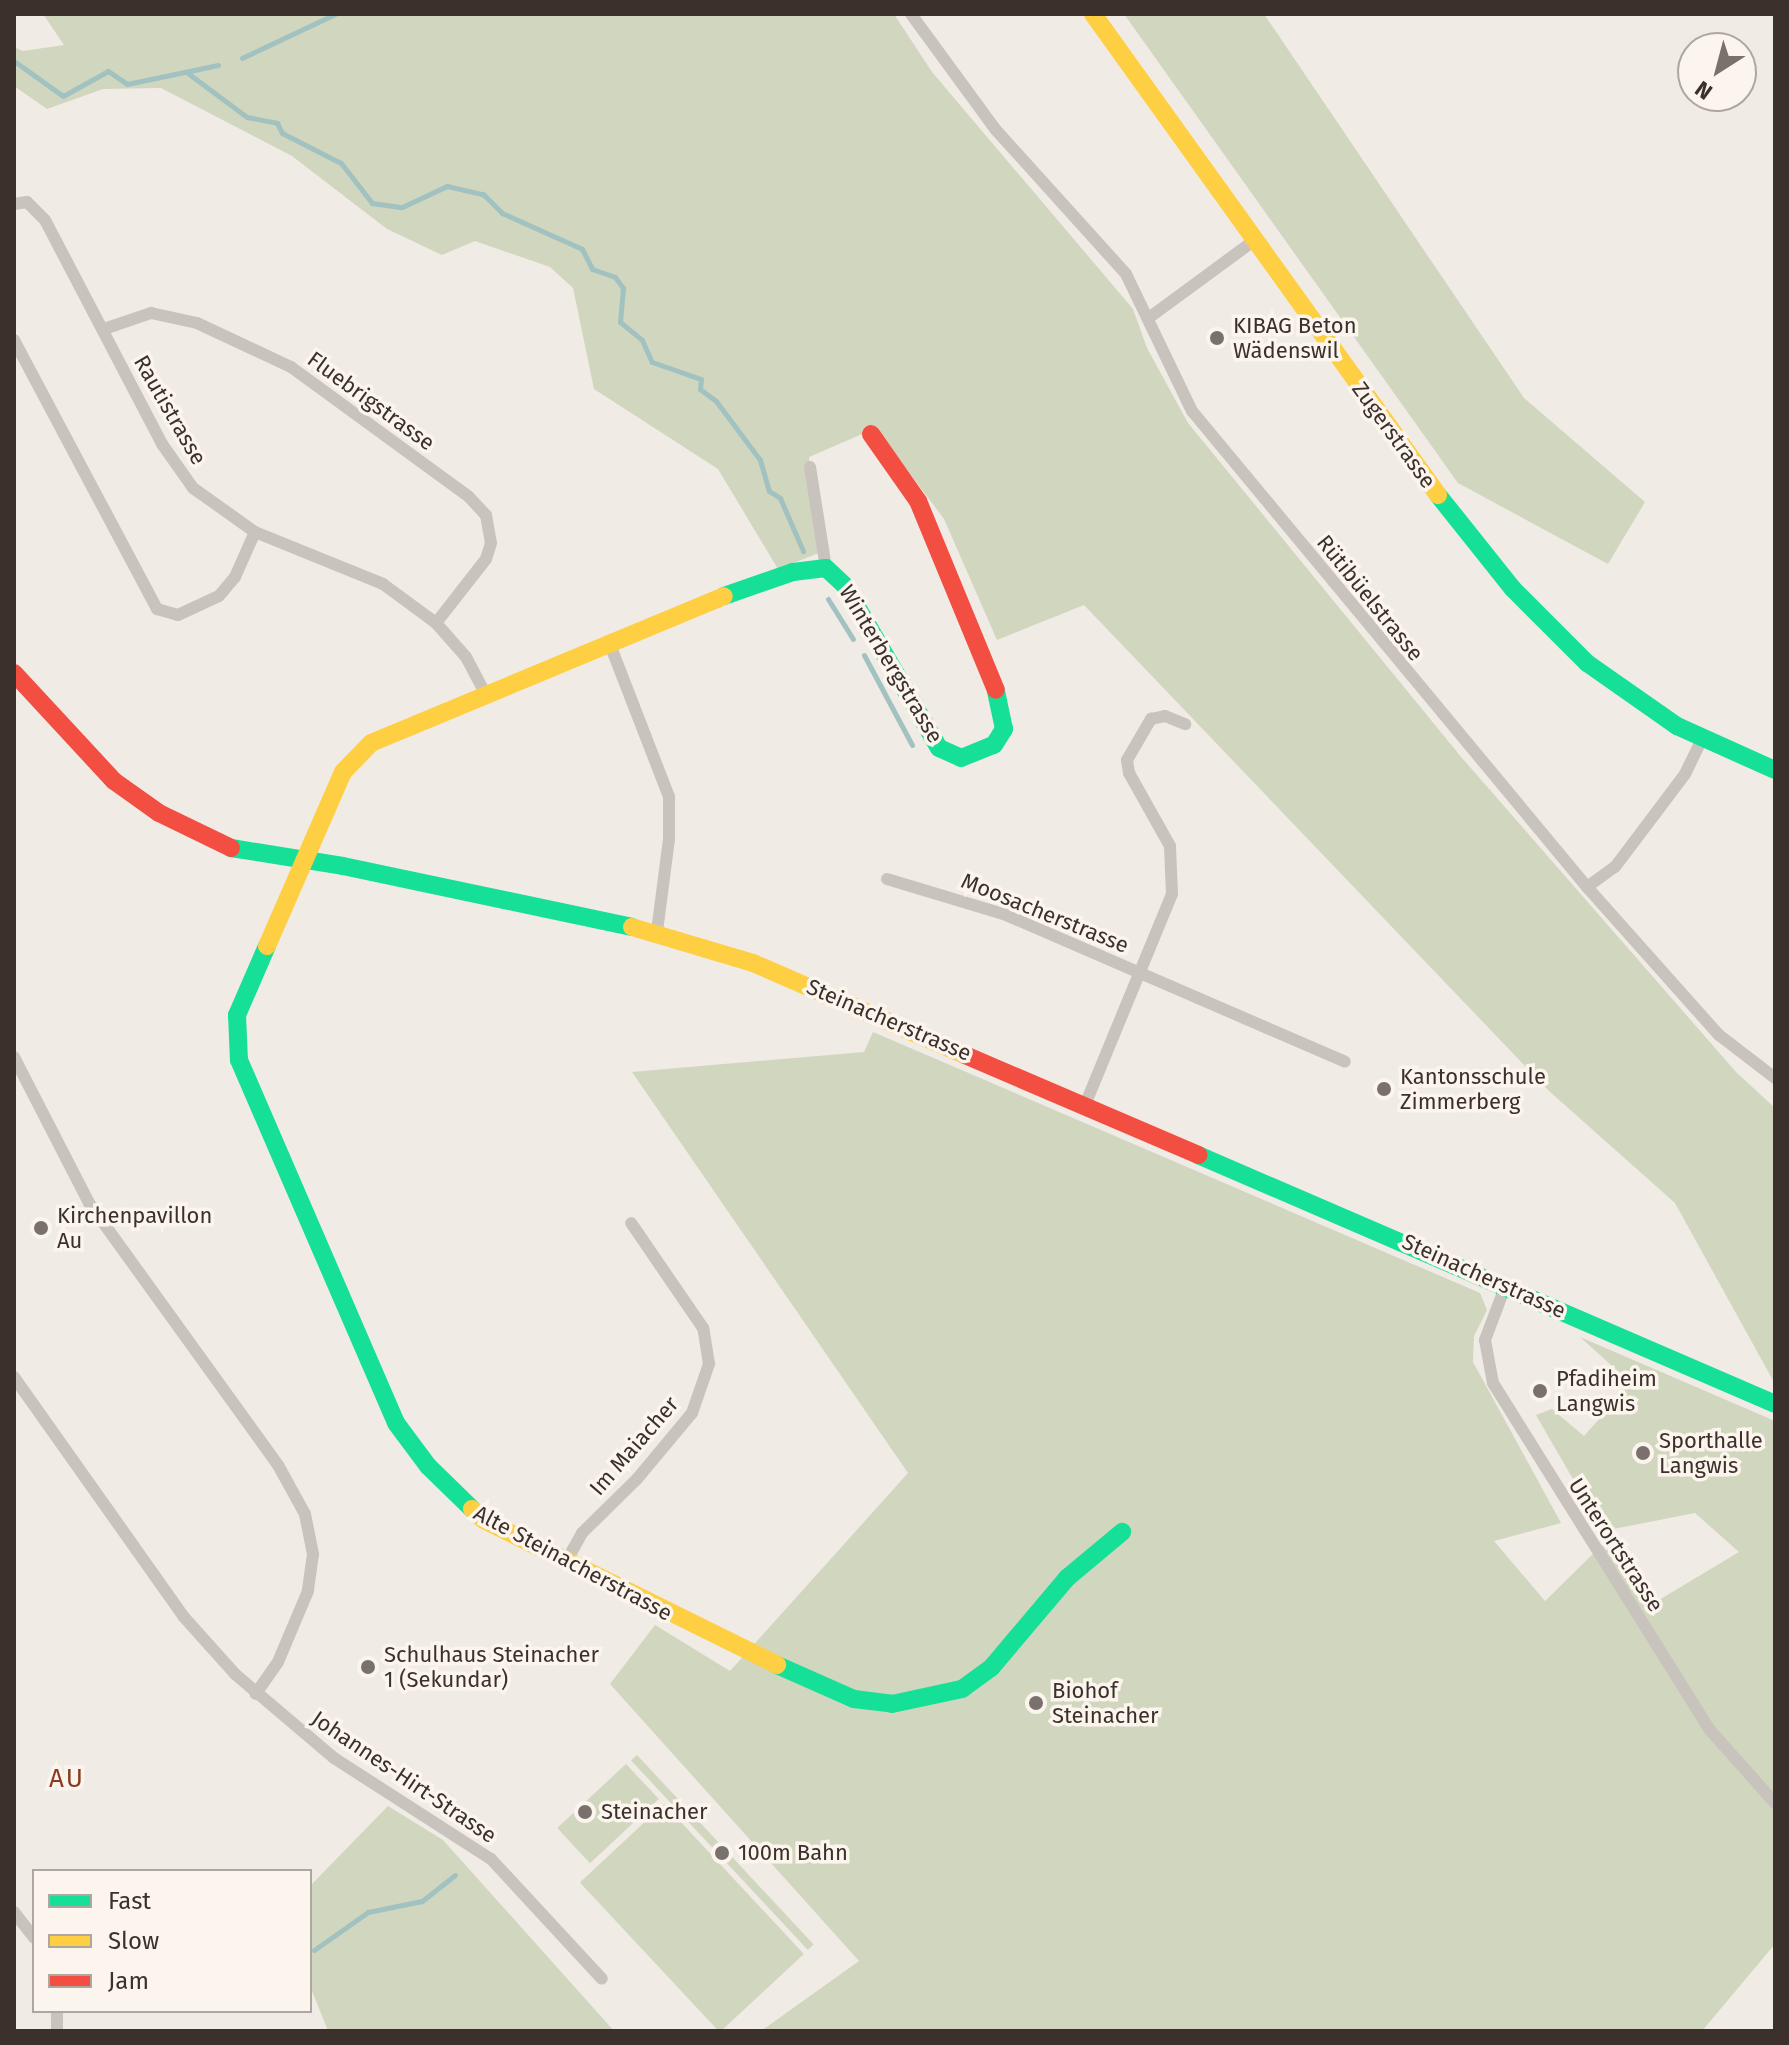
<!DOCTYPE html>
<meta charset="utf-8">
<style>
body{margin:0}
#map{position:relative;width:1789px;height:2045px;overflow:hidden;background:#f0ebe5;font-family:"Fira Sans",sans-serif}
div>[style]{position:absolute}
.green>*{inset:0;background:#d1d6bf;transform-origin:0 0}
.stream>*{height:5px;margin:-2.5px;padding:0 2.5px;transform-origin:2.5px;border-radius:2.5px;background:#a1c2c1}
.street>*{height:12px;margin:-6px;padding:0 6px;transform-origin:6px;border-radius:6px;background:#c9c3be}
.fast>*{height:18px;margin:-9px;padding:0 9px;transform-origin:9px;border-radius:9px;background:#16e098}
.slow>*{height:18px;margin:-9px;padding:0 9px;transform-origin:9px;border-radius:9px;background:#ffcf43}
.jam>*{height:18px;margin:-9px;padding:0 9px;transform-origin:9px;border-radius:9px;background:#f24e42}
.dots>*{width:22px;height:22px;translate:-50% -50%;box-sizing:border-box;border:4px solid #fbf5ee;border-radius:50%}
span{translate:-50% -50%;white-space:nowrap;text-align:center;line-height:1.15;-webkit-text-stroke:7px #fbf5ee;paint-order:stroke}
.poi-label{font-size:22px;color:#3b302b}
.left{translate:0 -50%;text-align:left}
.street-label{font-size:22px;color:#3b302b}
.quarter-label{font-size:26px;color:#8c3b22;letter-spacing:2px}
.frame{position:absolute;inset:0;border:16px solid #3b302b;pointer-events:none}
.legend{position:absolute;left:32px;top:1869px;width:280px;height:144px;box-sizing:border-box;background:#fbf5ee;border:2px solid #aea6a0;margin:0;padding:10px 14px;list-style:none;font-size:24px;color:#3b302b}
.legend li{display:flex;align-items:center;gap:16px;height:40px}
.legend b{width:40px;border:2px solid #aea6a0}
.north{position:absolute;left:1677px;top:32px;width:80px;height:80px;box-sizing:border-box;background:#fbf5ee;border:2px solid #aea6a0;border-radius:50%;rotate:216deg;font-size:22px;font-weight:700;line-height:32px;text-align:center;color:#3b302b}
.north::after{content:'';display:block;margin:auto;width:28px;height:36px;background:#7a716c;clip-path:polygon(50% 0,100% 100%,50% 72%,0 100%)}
</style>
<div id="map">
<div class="green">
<i style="clip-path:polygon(43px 14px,894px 14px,932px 72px,1133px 309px,1147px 348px,1188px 423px,1462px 758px,1736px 1072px,1775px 1108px,1775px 1384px,1675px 1203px,1549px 1091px,1084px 605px,997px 640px,944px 519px,876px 428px,809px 457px,819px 553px,778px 569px,718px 469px,594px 389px,573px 288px,550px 267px,475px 241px,442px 255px,387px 229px,292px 156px,161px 88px,103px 89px,47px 109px,14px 86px,14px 47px,23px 51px,64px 45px)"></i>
<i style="clip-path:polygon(1124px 14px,1264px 14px,1524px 398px,1645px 502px,1608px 564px,1458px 483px)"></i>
<i style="clip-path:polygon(873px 1032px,1480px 1293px,1487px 1310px,1474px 1336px,1473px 1362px,1561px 1523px,1494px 1541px,1545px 1601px,1602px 1545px,1659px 1600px,1739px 1552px,1695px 1513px,1603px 1531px,1536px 1415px,1552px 1409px,1584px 1436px,1631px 1383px,1580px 1337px,1775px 1421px,1775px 1944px,1702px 2031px,761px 2031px,859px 1961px,610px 1684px,655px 1625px,730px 1671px,908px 1473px,632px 1072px,864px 1052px)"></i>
<i style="left:637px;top:1755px;width:259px;height:8px;rotate:47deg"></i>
<i style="left:626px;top:1764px;width:48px;height:94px;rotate:47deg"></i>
<i style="left:664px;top:1804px;width:205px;height:115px;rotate:47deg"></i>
<i style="clip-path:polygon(388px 1806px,443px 1840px,614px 2031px,328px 2031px,310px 1986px,310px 1886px)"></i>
</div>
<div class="stream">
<i style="left:242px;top:58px;width:103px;rotate:-25.3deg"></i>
<i style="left:14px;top:61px;width:60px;rotate:35.5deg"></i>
<i style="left:63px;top:96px;width:51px;rotate:-29.1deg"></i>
<i style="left:108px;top:71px;width:23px;rotate:34deg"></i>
<i style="left:127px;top:84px;width:93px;rotate:-11.8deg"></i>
<i style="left:189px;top:74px;width:72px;rotate:36.6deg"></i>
<i style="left:247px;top:117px;width:31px;rotate:11deg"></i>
<i style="left:277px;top:123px;width:11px;rotate:63deg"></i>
<i style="left:282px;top:133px;width:66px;rotate:27deg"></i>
<i style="left:341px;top:163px;width:51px;rotate:52.2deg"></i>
<i style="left:372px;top:203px;width:30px;rotate:8deg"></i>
<i style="left:402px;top:207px;width:50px;rotate:-25deg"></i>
<i style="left:447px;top:186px;width:37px;rotate:13deg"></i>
<i style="left:483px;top:194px;width:27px;rotate:45deg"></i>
<i style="left:502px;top:213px;width:88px;rotate:24.2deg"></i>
<i style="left:582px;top:249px;width:22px;rotate:63deg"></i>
<i style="left:592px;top:269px;width:24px;rotate:19deg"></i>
<i style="left:615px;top:277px;width:14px;rotate:54deg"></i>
<i style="left:623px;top:288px;width:34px;rotate:95deg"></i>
<i style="left:620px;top:322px;width:28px;rotate:39deg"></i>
<i style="left:642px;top:340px;width:24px;rotate:66deg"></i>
<i style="left:652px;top:362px;width:52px;rotate:19.1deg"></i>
<i style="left:701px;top:379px;width:10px;rotate:96deg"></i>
<i style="left:700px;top:389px;width:20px;rotate:37deg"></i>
<i style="left:716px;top:401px;width:74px;rotate:53.3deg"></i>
<i style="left:760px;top:460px;width:32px;rotate:74deg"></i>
<i style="left:769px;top:491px;width:13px;rotate:32deg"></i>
<i style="left:780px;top:498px;width:58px;rotate:66.5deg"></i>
<i style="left:828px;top:599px;width:47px;rotate:58deg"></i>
<i style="left:864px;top:655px;width:102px;rotate:61.9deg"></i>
<i style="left:314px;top:1950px;width:66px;rotate:-35.1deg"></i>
<i style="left:368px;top:1912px;width:55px;rotate:-11.5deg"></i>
<i style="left:422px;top:1901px;width:42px;rotate:-38.2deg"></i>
</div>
<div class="street">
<i style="left:911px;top:14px;width:144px;rotate:53.8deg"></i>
<i style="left:996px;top:130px;width:194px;rotate:47.9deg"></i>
<i style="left:1126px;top:274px;width:152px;rotate:64.3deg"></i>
<i style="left:1192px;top:411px;width:619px;rotate:50.31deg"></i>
<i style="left:1587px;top:887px;width:34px;rotate:-36deg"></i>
<i style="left:1615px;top:867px;width:116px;rotate:-53deg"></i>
<i style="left:1685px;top:774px;width:39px;rotate:-64deg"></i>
<i style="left:14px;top:204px;width:13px;rotate:-9deg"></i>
<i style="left:27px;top:202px;width:25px;rotate:45deg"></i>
<i style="left:45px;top:220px;width:253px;rotate:62.4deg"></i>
<i style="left:162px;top:444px;width:54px;rotate:54.8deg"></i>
<i style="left:193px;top:488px;width:76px;rotate:35.4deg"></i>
<i style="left:255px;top:532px;width:138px;rotate:22.1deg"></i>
<i style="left:383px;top:584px;width:66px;rotate:36.3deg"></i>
<i style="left:436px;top:623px;width:45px;rotate:48.6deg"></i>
<i style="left:466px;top:657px;width:41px;rotate:62.2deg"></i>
<i style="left:1150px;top:317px;width:130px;rotate:-36.3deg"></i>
<i style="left:104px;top:329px;width:50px;rotate:-18.8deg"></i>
<i style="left:151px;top:313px;width:47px;rotate:12.3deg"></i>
<i style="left:197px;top:323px;width:104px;rotate:25.1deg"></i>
<i style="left:291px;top:367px;width:220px;rotate:36.1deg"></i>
<i style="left:469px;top:497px;width:25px;rotate:47deg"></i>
<i style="left:486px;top:515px;width:28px;rotate:80deg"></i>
<i style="left:491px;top:543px;width:17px;rotate:107deg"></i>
<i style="left:486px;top:559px;width:81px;rotate:128deg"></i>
<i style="left:14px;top:340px;width:305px;rotate:62deg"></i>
<i style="left:157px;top:609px;width:22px;rotate:16deg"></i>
<i style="left:178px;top:615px;width:45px;rotate:-24.9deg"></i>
<i style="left:219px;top:596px;width:25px;rotate:-50deg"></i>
<i style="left:235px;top:577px;width:49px;rotate:-66deg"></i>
<i style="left:810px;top:467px;width:102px;rotate:81deg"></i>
<i style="left:609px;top:642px;width:166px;rotate:68.8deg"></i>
<i style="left:669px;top:797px;width:42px;rotate:90deg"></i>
<i style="left:669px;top:839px;width:94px;rotate:97.4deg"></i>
<i style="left:887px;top:879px;width:124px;rotate:16.8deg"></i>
<i style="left:1006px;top:915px;width:369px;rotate:23.4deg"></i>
<i style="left:1587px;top:887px;width:198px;rotate:48.3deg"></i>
<i style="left:1719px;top:1035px;width:71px;rotate:37.5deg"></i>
<i style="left:14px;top:1057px;width:164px;rotate:62.8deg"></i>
<i style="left:89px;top:1203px;width:323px;rotate:54.2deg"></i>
<i style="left:278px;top:1465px;width:56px;rotate:61.1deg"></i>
<i style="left:305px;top:1514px;width:41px;rotate:78.7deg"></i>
<i style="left:313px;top:1554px;width:37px;rotate:98deg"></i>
<i style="left:308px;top:1591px;width:77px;rotate:112.9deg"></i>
<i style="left:278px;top:1662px;width:39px;rotate:125deg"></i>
<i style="left:1085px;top:1105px;width:228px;rotate:-67.6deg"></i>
<i style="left:1172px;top:894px;width:48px;rotate:-92.4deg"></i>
<i style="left:1170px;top:846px;width:84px;rotate:-119.3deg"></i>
<i style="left:1129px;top:773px;width:13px;rotate:-99deg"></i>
<i style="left:1127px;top:760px;width:48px;rotate:-59.7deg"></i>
<i style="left:1151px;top:719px;width:14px;rotate:-12deg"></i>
<i style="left:1165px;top:716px;width:22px;rotate:22deg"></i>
<i style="left:1505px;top:1287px;width:57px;rotate:110.7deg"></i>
<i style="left:1485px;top:1340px;width:44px;rotate:79.5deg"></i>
<i style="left:1493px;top:1383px;width:409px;rotate:58deg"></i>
<i style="left:1710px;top:1730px;width:98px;rotate:48.3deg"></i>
<i style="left:14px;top:1377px;width:293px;rotate:54.7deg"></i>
<i style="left:183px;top:1616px;width:78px;rotate:48.1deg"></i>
<i style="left:235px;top:1674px;width:130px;rotate:40.3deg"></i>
<i style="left:334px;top:1758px;width:187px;rotate:32.8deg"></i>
<i style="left:491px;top:1859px;width:163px;rotate:47.2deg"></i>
<i style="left:566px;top:1562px;width:33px;rotate:-61deg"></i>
<i style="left:582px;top:1533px;width:77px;rotate:-44.5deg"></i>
<i style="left:637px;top:1479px;width:86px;rotate:-50.2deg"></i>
<i style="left:692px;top:1413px;width:52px;rotate:-70.9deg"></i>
<i style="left:709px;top:1364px;width:36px;rotate:-99deg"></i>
<i style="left:703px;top:1328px;width:127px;rotate:-124.4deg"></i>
<i style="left:14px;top:1912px;width:33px;rotate:52deg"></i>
<i style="left:57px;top:2031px;width:20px;rotate:-90deg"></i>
</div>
<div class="fast">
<i style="left:1438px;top:495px;width:120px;rotate:51.4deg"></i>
<i style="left:1513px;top:589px;width:105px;rotate:45deg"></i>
<i style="left:1587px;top:663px;width:110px;rotate:35deg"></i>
<i style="left:1677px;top:726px;width:107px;rotate:24.2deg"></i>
<i style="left:724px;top:596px;width:73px;rotate:-19.2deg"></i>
<i style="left:793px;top:572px;width:33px;rotate:-7deg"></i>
<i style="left:826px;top:568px;width:26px;rotate:43deg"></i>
<i style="left:845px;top:586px;width:187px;rotate:59.9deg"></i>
<i style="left:939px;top:748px;width:24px;rotate:24deg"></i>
<i style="left:961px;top:758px;width:35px;rotate:-22deg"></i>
<i style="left:994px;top:745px;width:19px;rotate:-58deg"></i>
<i style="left:1004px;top:729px;width:40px;rotate:-102deg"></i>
<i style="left:231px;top:848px;width:113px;rotate:9.1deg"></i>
<i style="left:343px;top:866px;width:295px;rotate:11.9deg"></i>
<i style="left:267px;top:946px;width:75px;rotate:113.5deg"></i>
<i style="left:237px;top:1015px;width:45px;rotate:87.5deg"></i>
<i style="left:239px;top:1060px;width:395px;rotate:66.6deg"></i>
<i style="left:396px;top:1423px;width:54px;rotate:53.3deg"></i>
<i style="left:428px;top:1466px;width:62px;rotate:44.3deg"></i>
<i style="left:1198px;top:1155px;width:628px;rotate:23.34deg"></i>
<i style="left:777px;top:1665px;width:84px;rotate:23.8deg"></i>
<i style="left:854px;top:1699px;width:38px;rotate:7deg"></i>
<i style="left:892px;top:1704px;width:72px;rotate:-12.1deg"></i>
<i style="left:962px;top:1689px;width:36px;rotate:-36deg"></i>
<i style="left:991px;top:1668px;width:118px;rotate:-49.8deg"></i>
<i style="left:1067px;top:1578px;width:72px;rotate:-39.9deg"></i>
</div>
<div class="slow">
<i style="left:1093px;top:14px;width:592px;rotate:54.35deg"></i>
<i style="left:632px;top:927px;width:126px;rotate:16.6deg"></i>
<i style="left:753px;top:963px;width:231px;rotate:23.5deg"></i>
<i style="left:267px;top:946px;width:190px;rotate:-66.4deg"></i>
<i style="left:343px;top:772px;width:40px;rotate:-46deg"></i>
<i style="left:371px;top:743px;width:382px;rotate:-22.6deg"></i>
<i style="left:472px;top:1509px;width:16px;rotate:43deg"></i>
<i style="left:484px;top:1520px;width:327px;rotate:26.3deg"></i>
</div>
<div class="jam">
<i style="left:871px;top:434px;width:82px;rotate:55deg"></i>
<i style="left:918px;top:501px;width:204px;rotate:67.6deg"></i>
<i style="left:14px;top:673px;width:147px;rotate:47.2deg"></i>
<i style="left:114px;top:781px;width:55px;rotate:35.4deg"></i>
<i style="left:159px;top:813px;width:80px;rotate:25.9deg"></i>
<i style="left:965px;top:1055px;width:254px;rotate:23.2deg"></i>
</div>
<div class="dots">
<i style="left:1217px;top:338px;background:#7a716c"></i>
<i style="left:1384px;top:1089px;background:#7a716c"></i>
<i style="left:41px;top:1228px;background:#7a716c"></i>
<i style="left:1540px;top:1391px;background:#7a716c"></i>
<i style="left:1643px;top:1453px;background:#7a716c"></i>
<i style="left:368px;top:1667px;background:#7a716c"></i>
<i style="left:1036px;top:1703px;background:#7a716c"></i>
<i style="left:585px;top:1812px;background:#7a716c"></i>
<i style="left:722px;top:1853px;background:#7a716c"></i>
</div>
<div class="poi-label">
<span class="left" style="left:1233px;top:338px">KIBAG Beton<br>Wädenswil</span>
<span class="left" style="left:1400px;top:1089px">Kantonsschule<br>Zimmerberg</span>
<span class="left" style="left:57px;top:1228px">Kirchenpavillon<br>Au</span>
<span class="left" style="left:1556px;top:1391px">Pfadiheim<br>Langwis</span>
<span class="left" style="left:1659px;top:1453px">Sporthalle<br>Langwis</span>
<span class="left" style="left:384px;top:1667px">Schulhaus Steinacher<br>1 (Sekundar)</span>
<span class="left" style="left:1052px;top:1703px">Biohof<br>Steinacher</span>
<span class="left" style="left:601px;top:1812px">Steinacher</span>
<span class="left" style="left:738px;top:1853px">100m Bahn</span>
</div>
<div class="street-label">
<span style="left:371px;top:401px;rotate:36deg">Fluebrigstrasse</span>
<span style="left:170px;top:410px;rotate:60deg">Rautistrasse</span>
<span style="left:1394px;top:435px;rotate:54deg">Zugerstrasse</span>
<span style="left:1370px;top:598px;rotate:51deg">Rütibüelstrasse</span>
<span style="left:891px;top:664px;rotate:59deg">Winterbergstrasse</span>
<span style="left:1045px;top:913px;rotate:22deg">Moosacherstrasse</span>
<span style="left:889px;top:1020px;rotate:23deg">Steinacherstrasse</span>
<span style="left:1484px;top:1276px;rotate:24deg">Steinacherstrasse</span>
<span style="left:634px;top:1446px;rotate:-49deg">Im Maiacher</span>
<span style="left:1616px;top:1545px;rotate:57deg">Unterortstrasse</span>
<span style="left:573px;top:1563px;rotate:28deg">Alte Steinacherstrasse</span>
<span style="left:404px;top:1777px;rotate:34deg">Johannes-Hirt-Strasse</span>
</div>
<div class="quarter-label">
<span style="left:67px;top:1779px">AU</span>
</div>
<div class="frame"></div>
<ul class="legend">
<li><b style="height:10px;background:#16e098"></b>Fast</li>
<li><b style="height:10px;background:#ffcf43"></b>Slow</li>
<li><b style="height:10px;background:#f24e42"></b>Jam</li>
</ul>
<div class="north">N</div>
</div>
